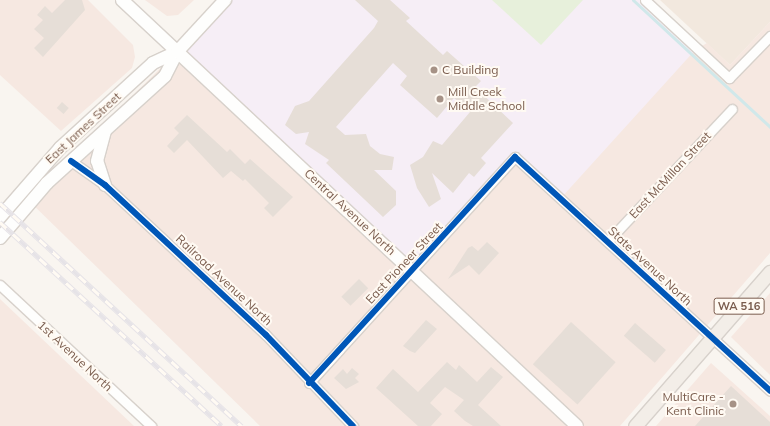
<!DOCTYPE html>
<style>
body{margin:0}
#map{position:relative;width:770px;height:426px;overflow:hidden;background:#f9f5f0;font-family:Mulish,sans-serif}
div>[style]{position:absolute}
.residential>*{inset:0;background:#f2e8de}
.commercial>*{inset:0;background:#f6e8e1}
.education>*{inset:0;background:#f6eef6}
.green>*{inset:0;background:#e7f0db}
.stream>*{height:3px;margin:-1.5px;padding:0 1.5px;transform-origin:1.5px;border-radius:1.5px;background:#d0e8ea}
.building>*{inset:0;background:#e6ded7;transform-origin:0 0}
.roads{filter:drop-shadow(1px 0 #d7d1cb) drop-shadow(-1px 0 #d7d1cb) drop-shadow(0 1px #d7d1cb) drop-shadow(0 -1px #d7d1cb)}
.minor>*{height:9px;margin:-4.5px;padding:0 4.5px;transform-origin:4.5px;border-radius:4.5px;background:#fefefd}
.secondary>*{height:12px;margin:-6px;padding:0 6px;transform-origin:6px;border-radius:6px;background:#fefefd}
.primary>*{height:13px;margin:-6.5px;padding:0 6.5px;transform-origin:6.5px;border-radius:6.5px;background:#f3eee8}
.rail>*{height:4.5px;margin-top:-2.25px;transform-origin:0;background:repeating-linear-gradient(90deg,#fffaf3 0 9px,#e6e3e7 0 18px);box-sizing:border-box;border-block:1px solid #e6e3e7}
.cycleway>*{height:6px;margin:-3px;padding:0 3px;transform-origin:3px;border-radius:3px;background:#0057b8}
.dots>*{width:11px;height:11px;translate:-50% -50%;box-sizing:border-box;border:2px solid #fffaf3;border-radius:50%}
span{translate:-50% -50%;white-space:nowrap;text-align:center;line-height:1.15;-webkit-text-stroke:4px #fffaf3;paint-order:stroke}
.shield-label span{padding:1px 3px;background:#fffaf3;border:1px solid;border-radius:3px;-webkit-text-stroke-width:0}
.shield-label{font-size:11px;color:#7a5c4d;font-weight:700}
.poi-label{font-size:12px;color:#7a5c4d}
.left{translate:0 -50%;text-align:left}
.right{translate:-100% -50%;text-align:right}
.street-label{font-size:12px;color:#7a5c4d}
</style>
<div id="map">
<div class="residential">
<i style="clip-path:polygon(660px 0,770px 0,770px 22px,730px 65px)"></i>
</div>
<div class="commercial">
<i style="clip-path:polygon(0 0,88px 0,133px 45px,135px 57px,132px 68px,61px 131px,0 75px)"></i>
<i style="clip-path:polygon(145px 0,194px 0,178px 15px,167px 16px)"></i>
<i style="clip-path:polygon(770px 22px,770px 253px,620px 426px,260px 426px,27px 199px,177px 52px,515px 157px,707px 43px,730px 65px)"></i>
<i style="clip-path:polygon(770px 293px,770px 375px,731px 337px)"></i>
<i style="clip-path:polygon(0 299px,134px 426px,0 426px)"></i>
<i style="clip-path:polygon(711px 363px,770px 416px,770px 426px,656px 426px)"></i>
</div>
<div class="education">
<i style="clip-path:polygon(225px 0,645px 0,697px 48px,561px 198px,515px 157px,412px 270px,177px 52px)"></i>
</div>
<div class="green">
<i style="clip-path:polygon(492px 0,583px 0,541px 45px)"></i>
</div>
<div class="stream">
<i style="left:633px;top:0;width:187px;rotate:42.8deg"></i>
</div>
<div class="building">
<i style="clip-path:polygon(65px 0,82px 0,85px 10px,43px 57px,34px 48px,44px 38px,34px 29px,43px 20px,37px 15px,45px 6px,52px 13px)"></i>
<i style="clip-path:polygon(355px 0,390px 0,410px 18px,406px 21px,443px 55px,447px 51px,481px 81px,475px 87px,513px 123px,481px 158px,486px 163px,474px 177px,469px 173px,453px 193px,432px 173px,441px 199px,429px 207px,417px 188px,410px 165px,423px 157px,433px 141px,442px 145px,470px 112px,454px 98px,437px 118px,400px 85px,407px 76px,393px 63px,336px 127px,345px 135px,366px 134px,370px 146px,380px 154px,394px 157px,392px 170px,374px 170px,396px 191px,396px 205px,383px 217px,326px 163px,329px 160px,305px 144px,309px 132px,296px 134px,285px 125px,295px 106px,309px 101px,374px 28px,378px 21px)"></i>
<i style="left:62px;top:102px;width:9px;height:8px;rotate:41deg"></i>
<i style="clip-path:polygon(187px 115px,227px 152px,230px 149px,245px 164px,250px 159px,293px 197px,273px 217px,264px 208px,269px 203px,245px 179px,243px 181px,231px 171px,223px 178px,187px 140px,174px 153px,167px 146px,179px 133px,174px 128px)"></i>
<i style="clip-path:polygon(487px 242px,499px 253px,479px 275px,469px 265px,448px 279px,468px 248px,472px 246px,478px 251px)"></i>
<i style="left:359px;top:279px;width:13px;height:25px;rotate:45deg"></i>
<i style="clip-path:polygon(426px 320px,437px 329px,415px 353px,410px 351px,403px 346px)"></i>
<i style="left:571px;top:322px;width:60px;height:57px;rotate:42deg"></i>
<i style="left:635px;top:323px;width:41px;height:17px;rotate:41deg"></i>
<i style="clip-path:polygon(447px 362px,456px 370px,459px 365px,477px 382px,491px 367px,503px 377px,478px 405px,501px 426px,473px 426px,465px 421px,454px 411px,464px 400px,445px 387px,430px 403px,442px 414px,431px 426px,418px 426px,376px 388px,393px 369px,418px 392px)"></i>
<i style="clip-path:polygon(352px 368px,359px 374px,355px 378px,359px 382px,346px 389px,334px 378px,343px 369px,347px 374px)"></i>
<i style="clip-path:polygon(731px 386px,770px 422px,770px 426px,695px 426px)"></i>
</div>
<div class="roads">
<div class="minor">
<i style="left:645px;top:0;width:115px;rotate:42.9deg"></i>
<i style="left:729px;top:78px;width:59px;rotate:-45.7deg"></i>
<i style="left:71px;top:161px;width:42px;rotate:35.2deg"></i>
<i style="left:105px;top:185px;width:220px;rotate:43deg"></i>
<i style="left:266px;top:335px;width:126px;rotate:46.3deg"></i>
<i style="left:608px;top:241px;width:181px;rotate:-46.8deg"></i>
<i style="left:0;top:285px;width:207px;rotate:43deg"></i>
<i style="left:309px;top:383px;width:306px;rotate:-47.7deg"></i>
<i style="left:515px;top:157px;width:346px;rotate:42.5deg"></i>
</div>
<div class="secondary">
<i style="left:122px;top:0;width:623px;rotate:43.11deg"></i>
<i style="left:105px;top:185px;width:25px;rotate:-108deg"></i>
<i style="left:97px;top:161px;width:31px;rotate:-75deg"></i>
<i style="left:0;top:217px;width:91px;rotate:-49deg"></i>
<i style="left:60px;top:148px;width:126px;rotate:-42.4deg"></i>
<i style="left:153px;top:63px;width:26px;rotate:-25deg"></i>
<i style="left:0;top:238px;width:72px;rotate:-49.5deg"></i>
<i style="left:47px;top:183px;width:159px;rotate:-42.2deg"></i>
<i style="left:165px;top:76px;width:27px;rotate:-63deg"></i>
<i style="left:177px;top:52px;width:71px;rotate:-47.3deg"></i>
</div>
<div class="primary">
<i style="left:635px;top:426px;width:205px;rotate:-48.8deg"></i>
</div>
</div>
<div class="rail">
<i style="left:0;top:203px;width:329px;rotate:42.7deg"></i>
<i style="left:0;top:222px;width:301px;rotate:42.6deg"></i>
</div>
<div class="cycleway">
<i style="left:71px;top:161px;width:42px;rotate:35.2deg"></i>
<i style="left:105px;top:185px;width:220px;rotate:43deg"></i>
<i style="left:266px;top:335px;width:126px;rotate:46.3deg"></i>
<i style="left:309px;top:383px;width:306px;rotate:-47.7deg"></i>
<i style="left:515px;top:157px;width:346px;rotate:42.5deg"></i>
</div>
<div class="dots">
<i style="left:434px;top:70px;background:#a69286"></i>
<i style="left:440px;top:99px;background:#a69286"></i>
<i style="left:733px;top:404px;background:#a69286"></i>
</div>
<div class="shield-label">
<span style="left:739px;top:306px">WA 516</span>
</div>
<div class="poi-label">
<span class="left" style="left:442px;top:70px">C Building</span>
<span class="left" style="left:448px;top:99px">Mill Creek<br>Middle School</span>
<span class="right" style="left:724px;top:404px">MultiCare -<br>Kent Clinic</span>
</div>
<div class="street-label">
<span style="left:83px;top:128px;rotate:-43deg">East James Street</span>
<span style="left:670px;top:175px;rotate:-47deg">East McMillan Street</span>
<span style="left:350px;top:212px;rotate:43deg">Central Avenue North</span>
<span style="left:404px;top:263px;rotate:-47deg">East Pioneer Street</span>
<span style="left:650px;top:266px;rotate:43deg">State Avenue North</span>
<span style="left:224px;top:280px;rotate:43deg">Railroad Avenue North</span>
<span style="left:75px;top:356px;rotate:43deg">1st Avenue North</span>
</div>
</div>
